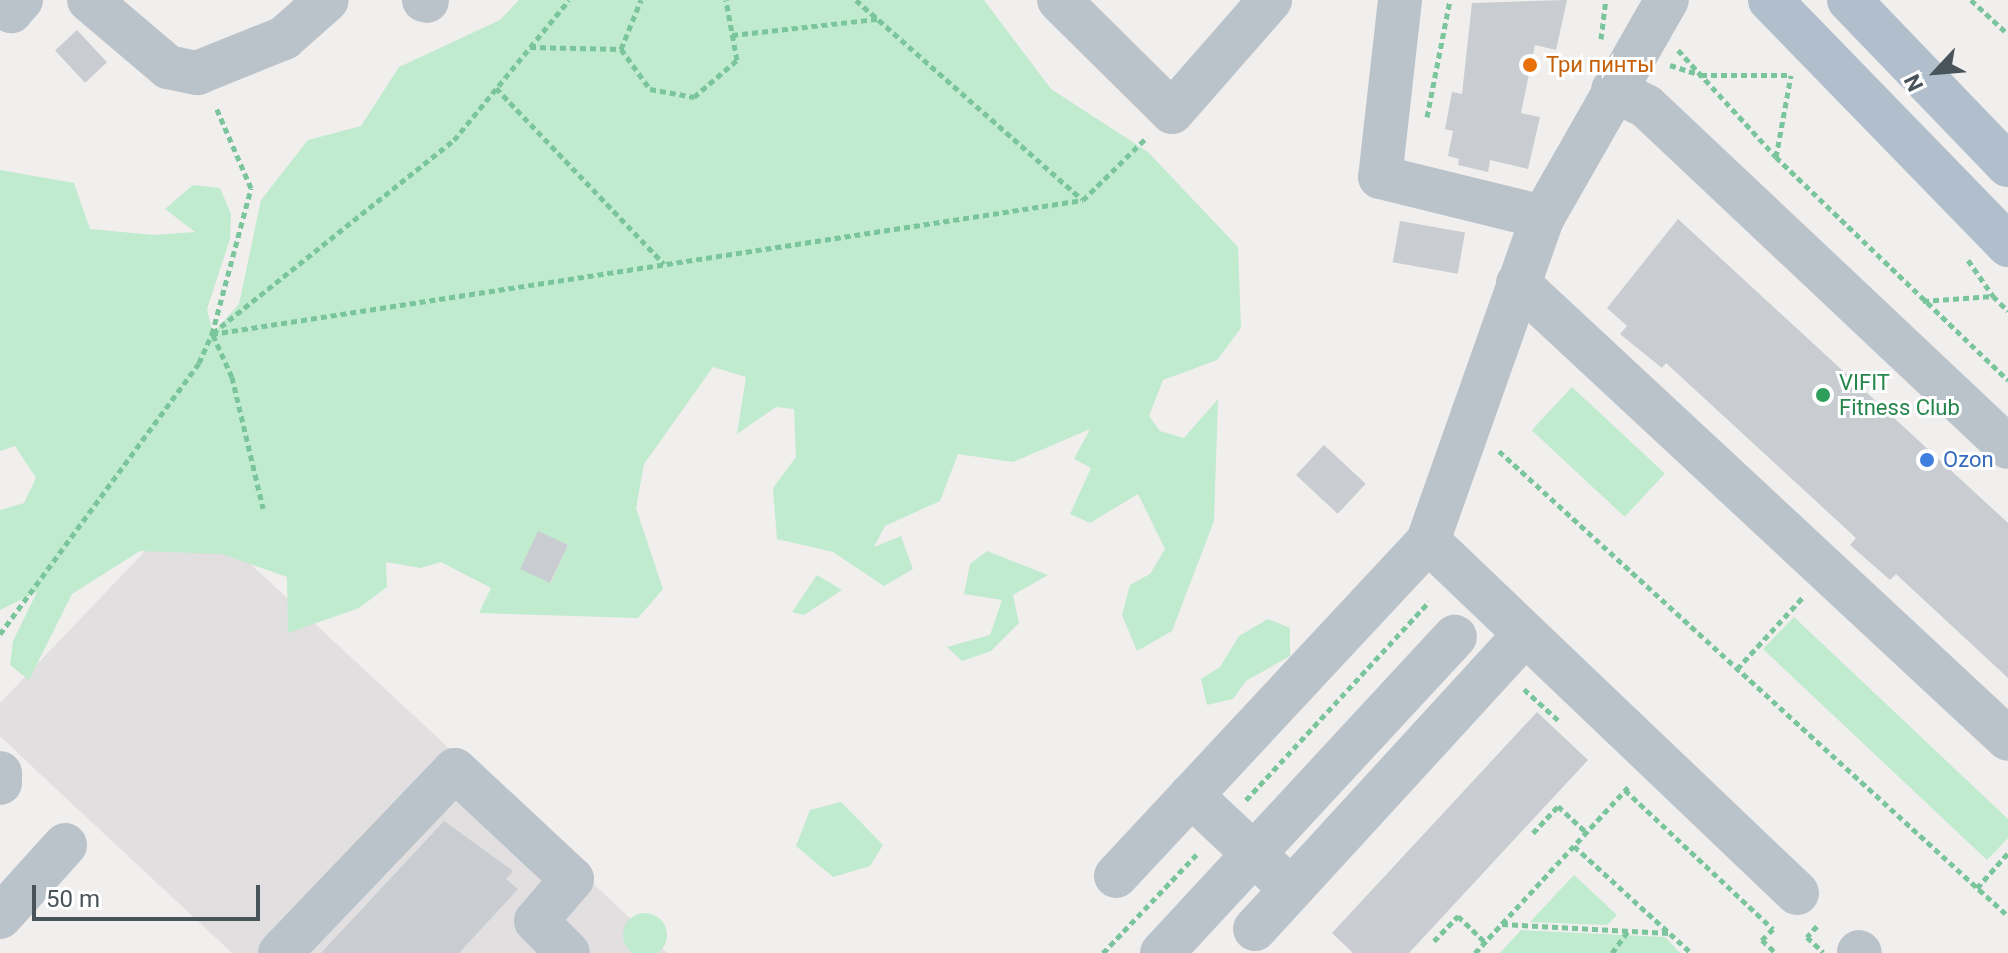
<!DOCTYPE html>
<meta charset="utf-8">
<style>
body{margin:0}
#map{position:relative;width:2008px;height:953px;overflow:hidden;background:#f1eeee;font-family:Roboto,sans-serif}
div>[style]{position:absolute}
.education>*{inset:0;background:#e1dfe0}
.green>*{inset:0;background:#c0ebce;transform-origin:0 0}
.round{border-radius:50%}
.building>*{inset:0;background:#c9ccd0;transform-origin:0 0}
.path>*{height:5px;margin-top:-2.5px;transform-origin:0;background:repeating-linear-gradient(90deg,#7bc59c 0 6px,transparent 0 10px)}
.minor>*{height:44px;margin:-22px;padding:0 22px;transform-origin:22px;border-radius:22px;background:#bbc3ca}
.major>*{height:44px;margin:-22px;padding:0 22px;transform-origin:22px;border-radius:22px;background:#b0bfcb}
.dots>*{width:22px;height:22px;translate:-50% -50%;box-sizing:border-box;border:4px solid #fff;border-radius:50%}
span{translate:-50% -50%;white-space:nowrap;text-align:center;line-height:1.15;-webkit-text-stroke:6px #fff;paint-order:stroke}
.food-label{font-size:22px;color:#c56008}
.left{translate:0 -50%;text-align:left}
.leisure-label{font-size:22px;color:#27864d}
.shop-label{font-size:22px;color:#366cbe}
.north{position:absolute;left:1896px;top:32px;width:80px;height:80px;-webkit-text-stroke:6px #fff;paint-order:stroke;rotate:244deg;font-size:22px;font-weight:700;line-height:32px;text-align:center;color:#48535a}
.north::after{content:'';display:block;margin:auto;width:28px;height:36px;background:#48535a;clip-path:polygon(50% 0,100% 100%,50% 72%,0 100%)}
.scale{position:absolute;left:32px;top:885px;width:228px;height:36px;box-sizing:border-box;border:4px solid #48535a;border-top:0;padding-left:10px;font-size:24px;line-height:28px;white-space:nowrap;color:#48535a;-webkit-text-stroke:6px #fff;paint-order:stroke}
</style>
<div id="map">
<div class="education">
<i style="clip-path:polygon(188px 506px,452px 751px,667px 953px,232px 953px,39px 773px,0 736px,0 703px)"></i>
</div>
<div class="green">
<i style="clip-path:polygon(evenodd,519px 0,984px 0,1051px 89px,1148px 152px,1238px 247px,1241px 328px,1217px 360px,1163px 380px,1149px 416px,1160px 431px,1184px 438px,1218px 399px,1214px 521px,1172px 631px,1137px 651px,1122px 615px,1130px 585px,1150px 574px,1165px 549px,1138px 494px,1090px 523px,1070px 514px,1091px 468px,1074px 459px,1090px 429px,1013px 462px,958px 454px,940px 501px,885px 526px,874px 547px,901px 536px,913px 569px,884px 586px,833px 552px,777px 539px,773px 488px,796px 457px,794px 409px,776px 407px,737px 434px,746px 377px,713px 367px,644px 464px,636px 508px,663px 589px,638px 618px,479px 613px,491px 588px,441px 562px,420px 568px,386px 562px,387px 587px,359px 608px,288px 633px,287px 577px,222px 554px,140px 551px,72px 594px,29px 680px,10px 665px,13px 641px,37px 592px,0 610px,0 510px,24px 503px,36px 478px,15px 446px,0 451px,0 170px,74px 183px,90px 229px,154px 235px,195px 232px,165px 209px,193px 185px,220px 188px,231px 214px,230px 239px,207px 309px,213px 333px,239px 304px,261px 200px,308px 140px,361px 126px,399px 67px,500px 20px,519px 0,538px 532px,568px 545px,551px 582px,521px 568px,538px 532px)"></i>
<i style="left:1572px;top:387px;width:127px;height:59px;rotate:43deg"></i>
<i style="clip-path:polygon(987px 551px,1048px 575px,1013px 595px,1019px 623px,991px 651px,962px 661px,947px 647px,990px 635px,1002px 600px,964px 594px,970px 564px)"></i>
<i style="clip-path:polygon(817px 575px,842px 590px,804px 615px,792px 612px)"></i>
<i style="clip-path:polygon(1794px 617px,2008px 819px,2008px 838px,1987px 860px,1763px 649px)"></i>
<i style="clip-path:polygon(1268px 619px,1290px 628px,1290px 656px,1246px 681px,1233px 699px,1207px 705px,1201px 679px,1220px 667px,1239px 636px)"></i>
<i style="clip-path:polygon(841px 802px,883px 845px,870px 866px,833px 877px,796px 846px,810px 810px)"></i>
<i style="clip-path:polygon(1574px 875px,1617px 915px,1607px 925px,1530px 922px)"></i>
<i class="round" style="left:623px;top:913px;width:44px;height:44px"></i>
<i style="clip-path:polygon(1521px 930px,1665px 937px,1680px 953px,1500px 953px)"></i>
</div>
<div class="building">
<i style="clip-path:polygon(1567px 0,1556px 50px,1535px 45px,1521px 113px,1540px 117px,1528px 169px,1490px 160px,1488px 172px,1458px 165px,1459px 159px,1448px 156px,1453px 131px,1445px 129px,1452px 92px,1462px 94px,1472px 3px)"></i>
<i style="left:77px;top:30px;width:44px;height:30px;rotate:47deg"></i>
<i style="clip-path:polygon(1678px 219px,2008px 523px,2008px 678px,1896px 574px,1890px 580px,1850px 545px,1856px 538px,1666px 363px,1662px 368px,1620px 334px,1627px 326px,1607px 308px)"></i>
<i style="left:1400px;top:221px;width:66px;height:42px;rotate:10deg"></i>
<i style="left:1324px;top:445px;width:57px;height:41px;rotate:43deg"></i>
<i style="left:538px;top:531px;width:33px;height:42px;rotate:25deg"></i>
<i style="clip-path:polygon(1537px 712px,1588px 760px,1409px 953px,1353px 953px,1332px 933px)"></i>
<i style="clip-path:polygon(444px 821px,513px 871px,506px 879px,518px 889px,459px 953px,321px 953px)"></i>
</div>
<div class="path">
<i style="left:856px;top:0;width:301px;rotate:41.4deg"></i>
<i style="left:1971px;top:0;width:50px;rotate:42.6deg"></i>
<i style="left:732px;top:35px;width:147px;rotate:-6.3deg"></i>
<i style="left:1601px;top:39px;width:39px;rotate:-83deg"></i>
<i style="left:530px;top:47px;width:91px;rotate:1.3deg"></i>
<i style="left:621px;top:49px;width:49px;rotate:54.1deg"></i>
<i style="left:650px;top:89px;width:45px;rotate:10.3deg"></i>
<i style="left:694px;top:97px;width:57px;rotate:-40.7deg"></i>
<i style="left:737px;top:60px;width:61px;rotate:-100.4deg"></i>
<i style="left:621px;top:49px;width:53px;rotate:-67.8deg"></i>
<i style="left:1678px;top:50px;width:145px;rotate:47.5deg"></i>
<i style="left:1776px;top:157px;width:322px;rotate:43.9deg"></i>
<i style="left:1670px;top:65px;width:33px;rotate:18deg"></i>
<i style="left:1701px;top:75px;width:89px"></i>
<i style="left:496px;top:88px;width:243px;rotate:46.3deg"></i>
<i style="left:1427px;top:117px;width:119px;rotate:-78.9deg"></i>
<i style="left:1776px;top:157px;width:83px;rotate:-79.6deg"></i>
<i style="left:1968px;top:260px;width:44px;rotate:55.2deg"></i>
<i style="left:1923px;top:301px;width:70px;rotate:-4.1deg"></i>
<i style="left:1993px;top:296px;width:21px;rotate:45deg"></i>
<i style="left:213px;top:333px;width:309px;rotate:-38.7deg"></i>
<i style="left:454px;top:140px;width:181px;rotate:-50.6deg"></i>
<i style="left:212px;top:334px;width:881px;rotate:-8.75deg"></i>
<i style="left:1083px;top:200px;width:90px;rotate:-44.5deg"></i>
<i style="left:213px;top:335px;width:46px;rotate:65.7deg"></i>
<i style="left:232px;top:377px;width:135px;rotate:76.7deg"></i>
<i style="left:1499px;top:451px;width:689px;rotate:42.41deg"></i>
<i style="left:0;top:634px;width:336px;rotate:-53.7deg"></i>
<i style="left:199px;top:363px;width:32px;rotate:-66deg"></i>
<i style="left:212px;top:334px;width:151px;rotate:-75deg"></i>
<i style="left:251px;top:188px;width:90px;rotate:-113.4deg"></i>
<i style="left:1737px;top:669px;width:99px;rotate:-47.5deg"></i>
<i style="left:1524px;top:689px;width:46px;rotate:42.4deg"></i>
<i style="left:1625px;top:790px;width:203px;rotate:43.2deg"></i>
<i style="left:1773px;top:929px;width:16px;rotate:135deg"></i>
<i style="left:1762px;top:940px;width:19px;rotate:43deg"></i>
<i style="left:1246px;top:800px;width:270px;rotate:-47.3deg"></i>
<i style="left:1533px;top:833px;width:37px;rotate:-47deg"></i>
<i style="left:1558px;top:806px;width:38px;rotate:43deg"></i>
<i style="left:1574px;top:846px;width:159px;rotate:42.4deg"></i>
<i style="left:1977px;top:888px;width:47px;rotate:-48.5deg"></i>
<i style="left:1502px;top:924px;width:167px;rotate:3.1deg"></i>
<i style="left:1817px;top:926px;width:15px;rotate:132deg"></i>
<i style="left:1807px;top:937px;width:22px;rotate:43deg"></i>
<i style="left:1434px;top:941px;width:35px;rotate:-46deg"></i>
<i style="left:1458px;top:916px;width:37px;rotate:44deg"></i>
<i style="left:1103px;top:953px;width:139px;rotate:-46.5deg"></i>
<i style="left:1475px;top:953px;width:230px;rotate:-47.3deg"></i>
<i style="left:1612px;top:953px;width:27px;rotate:-54deg"></i>
</div>
<div class="minor">
<i style="left:89px;top:0;width:104px;rotate:40.3deg"></i>
<i style="left:168px;top:67px;width:30px;rotate:12deg"></i>
<i style="left:197px;top:73px;width:94px;rotate:-21.9deg"></i>
<i style="left:284px;top:38px;width:57px;rotate:-41.5deg"></i>
<i style="left:424px;top:0;width:3px;rotate:18deg"></i>
<i style="left:1059px;top:0;width:159px;rotate:44.7deg"></i>
<i style="left:1172px;top:112px;width:149px;rotate:-48.8deg"></i>
<i style="left:1400px;top:0;width:178px;rotate:96.4deg"></i>
<i style="left:1380px;top:177px;width:168px;rotate:13.8deg"></i>
<i style="left:0;top:3px;width:14px;rotate:36deg"></i>
<i style="left:11px;top:11px;width:15px;rotate:-48deg"></i>
<i style="left:1613px;top:90px;width:37px;rotate:26deg"></i>
<i style="left:1646px;top:106px;width:497px;rotate:43.3deg"></i>
<i style="left:1518px;top:283px;width:669px;rotate:42.94deg"></i>
<i style="left:1428px;top:541px;width:510px;rotate:43.65deg"></i>
<i style="left:0;top:773px;width:10px;rotate:90deg"></i>
<i style="left:1191px;top:795px;width:115px;rotate:43.2deg"></i>
<i style="left:1116px;top:876px;width:458px;rotate:-47deg"></i>
<i style="left:1428px;top:541px;width:344px;rotate:-70.5deg"></i>
<i style="left:1543px;top:217px;width:250px;rotate:-60.3deg"></i>
<i style="left:0;top:917px;width:97px;rotate:-47.9deg"></i>
<i style="left:1255px;top:929px;width:400px;rotate:-47.5deg"></i>
<i style="left:1859px;top:952px;width:1px;rotate:45deg"></i>
<i style="left:280px;top:953px;width:253px;rotate:-46.3deg"></i>
<i style="left:455px;top:770px;width:160px;rotate:43deg"></i>
<i style="left:572px;top:879px;width:55px;rotate:130.6deg"></i>
<i style="left:536px;top:921px;width:45px;rotate:45deg"></i>
<i style="left:1162px;top:953px;width:431px;rotate:-47.2deg"></i>
</div>
<div class="major">
<i style="left:1770px;top:0;width:342px;rotate:45.8deg"></i>
<i style="left:1849px;top:0;width:229px;rotate:46.1deg"></i>
</div>
<div class="dots">
<i style="left:1530px;top:65px;background:#e8710a"></i>
<i style="left:1823px;top:395px;background:#2e9e5b"></i>
<i style="left:1927px;top:460px;background:#3f7fe0"></i>
</div>
<div class="food-label">
<span class="left" style="left:1546px;top:65px">Три пинты</span>
</div>
<div class="leisure-label">
<span class="left" style="left:1839px;top:395px">VIFIT<br>Fitness Club</span>
</div>
<div class="shop-label">
<span class="left" style="left:1943px;top:460px">Ozon</span>
</div>
<div class="north">N</div>
<div class="scale">50 m</div>
</div>
